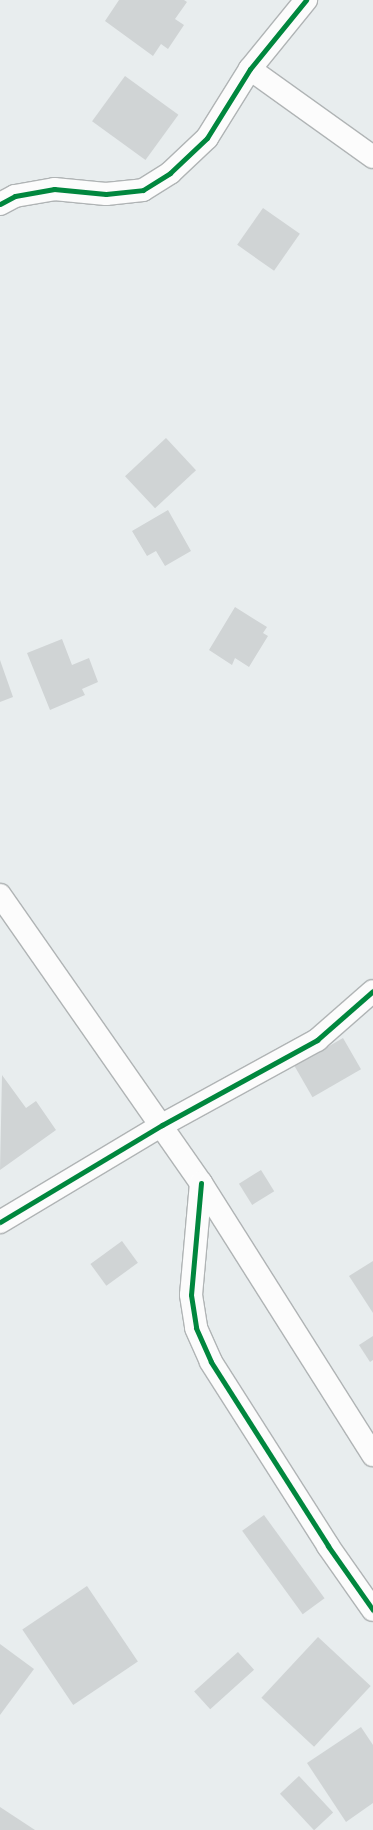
<!DOCTYPE html>
<style>
body{margin:0}
#map{position:relative;width:373px;height:1830px;overflow:hidden;background:#e8edee;font-family:"Space Grotesk",sans-serif}
div>[style]{position:absolute}
.building>*{inset:0;background:#d0d4d5;transform-origin:0 0}
.roads{filter:drop-shadow(1px 0 #b0b4b5) drop-shadow(-1px 0 #b0b4b5) drop-shadow(0 1px #b0b4b5) drop-shadow(0 -1px #b0b4b5)}
.street>*{height:22px;margin:-11px;padding:0 11px;transform-origin:11px;border-radius:11px;background:#fcfcfc}
.primary>*{height:22px;margin:-11px;padding:0 11px;transform-origin:11px;border-radius:11px;background:#fcfcfc}
.cycleway>*{height:5px;margin:-2.5px;padding:0 2.5px;transform-origin:2.5px;border-radius:2.5px;background:#00873e}
span{translate:-50% -50%;white-space:nowrap;text-align:center;line-height:1.15;-webkit-text-stroke:3.5px #f2fdfe;paint-order:stroke}
</style>
<div id="map">
<div class="building">
<i style="clip-path:polygon(119px 0,184px 0,187px 2px,175px 19px,184px 25px,168px 49px,161px 44px,153px 56px,105px 21px)"></i>
<i style="left:125px;top:76px;width:66px;height:56px;rotate:36deg"></i>
<i style="left:263px;top:208px;width:45px;height:45px;rotate:35deg"></i>
<i style="left:166px;top:438px;width:44px;height:56px;rotate:47deg"></i>
<i style="clip-path:polygon(168px 510px,191px 551px,165px 566px,156px 551px,147px 556px,132px 531px)"></i>
<i style="clip-path:polygon(235px 607px,267px 627px,263px 633px,268px 636px,249px 667px,235px 658px,232px 665px,209px 650px)"></i>
<i style="clip-path:polygon(62px 639px,72px 665px,89px 658px,98px 682px,82px 689px,85px 695px,50px 710px,27px 653px)"></i>
<i style="clip-path:polygon(0 660px,13px 697px,0 702px)"></i>
<i style="left:343px;top:1038px;width:36px;height:56px;rotate:60deg"></i>
<i style="clip-path:polygon(2px 1075px,26px 1108px,36px 1101px,56px 1130px,0 1170px)"></i>
<i style="left:261px;top:1170px;width:25px;height:26px;rotate:58deg"></i>
<i style="left:122px;top:1241px;width:27px;height:39px;rotate:54deg"></i>
<i style="clip-path:polygon(373px 1261px,373px 1313px,349px 1276px)"></i>
<i style="clip-path:polygon(373px 1336px,373px 1360px,370px 1362px,359px 1345px)"></i>
<i style="left:264px;top:1515px;width:103px;height:27px;rotate:54deg"></i>
<i style="left:87px;top:1586px;width:91px;height:78px;rotate:56deg"></i>
<i style="left:318px;top:1637px;width:72px;height:83px;rotate:43deg"></i>
<i style="clip-path:polygon(0 1644px,34px 1669px,0 1715px)"></i>
<i style="left:238px;top:1652px;width:24px;height:59px;rotate:48deg"></i>
<i style="clip-path:polygon(361px 1727px,373px 1745px,373px 1803px,346px 1822px,307px 1763px)"></i>
<i style="left:299px;top:1776px;width:50px;height:26px;rotate:47deg"></i>
<i style="clip-path:polygon(0 1807px,35px 1830px,0 1830px)"></i>
</div>
<div class="roads">
<div class="street">
<i style="left:250px;top:69px;width:151px;rotate:35.6deg"></i>
<i style="left:0;top:204px;width:17px;rotate:-28deg"></i>
<i style="left:15px;top:196px;width:40px;rotate:-10deg"></i>
<i style="left:54px;top:189px;width:52px;rotate:5.5deg"></i>
<i style="left:106px;top:194px;width:37px;rotate:-6deg"></i>
<i style="left:143px;top:190px;width:32px;rotate:-32deg"></i>
<i style="left:170px;top:173px;width:51px;rotate:-43.4deg"></i>
<i style="left:207px;top:138px;width:81px;rotate:-58.1deg"></i>
<i style="left:250px;top:69px;width:89px;rotate:-50.9deg"></i>
<i style="left:201px;top:1183px;width:112px;rotate:95.1deg"></i>
<i style="left:191px;top:1295px;width:33px;rotate:81deg"></i>
<i style="left:196px;top:1328px;width:37px;rotate:66deg"></i>
<i style="left:211px;top:1362px;width:218px;rotate:57.5deg"></i>
<i style="left:328px;top:1546px;width:78px;rotate:54.9deg"></i>
<i style="left:0;top:1222px;width:189px;rotate:-30.9deg"></i>
<i style="left:162px;top:1125px;width:177px;rotate:-28.7deg"></i>
<i style="left:317px;top:1040px;width:74px;rotate:-41.2deg"></i>
</div>
<div class="primary">
<i style="left:0;top:895px;width:351px;rotate:55.1deg"></i>
<i style="left:201px;top:1183px;width:322px;rotate:57.7deg"></i>
</div>
</div>
<div class="cycleway">
<i style="left:0;top:204px;width:17px;rotate:-28deg"></i>
<i style="left:15px;top:196px;width:40px;rotate:-10deg"></i>
<i style="left:54px;top:189px;width:52px;rotate:5.5deg"></i>
<i style="left:106px;top:194px;width:37px;rotate:-6deg"></i>
<i style="left:143px;top:190px;width:32px;rotate:-32deg"></i>
<i style="left:170px;top:173px;width:51px;rotate:-43.4deg"></i>
<i style="left:207px;top:138px;width:81px;rotate:-58.1deg"></i>
<i style="left:250px;top:69px;width:89px;rotate:-50.9deg"></i>
<i style="left:201px;top:1183px;width:112px;rotate:95.1deg"></i>
<i style="left:191px;top:1295px;width:33px;rotate:81deg"></i>
<i style="left:196px;top:1328px;width:37px;rotate:66deg"></i>
<i style="left:211px;top:1362px;width:218px;rotate:57.5deg"></i>
<i style="left:328px;top:1546px;width:78px;rotate:54.9deg"></i>
<i style="left:0;top:1222px;width:189px;rotate:-30.9deg"></i>
<i style="left:162px;top:1125px;width:177px;rotate:-28.7deg"></i>
<i style="left:317px;top:1040px;width:74px;rotate:-41.2deg"></i>
</div>
</div>
